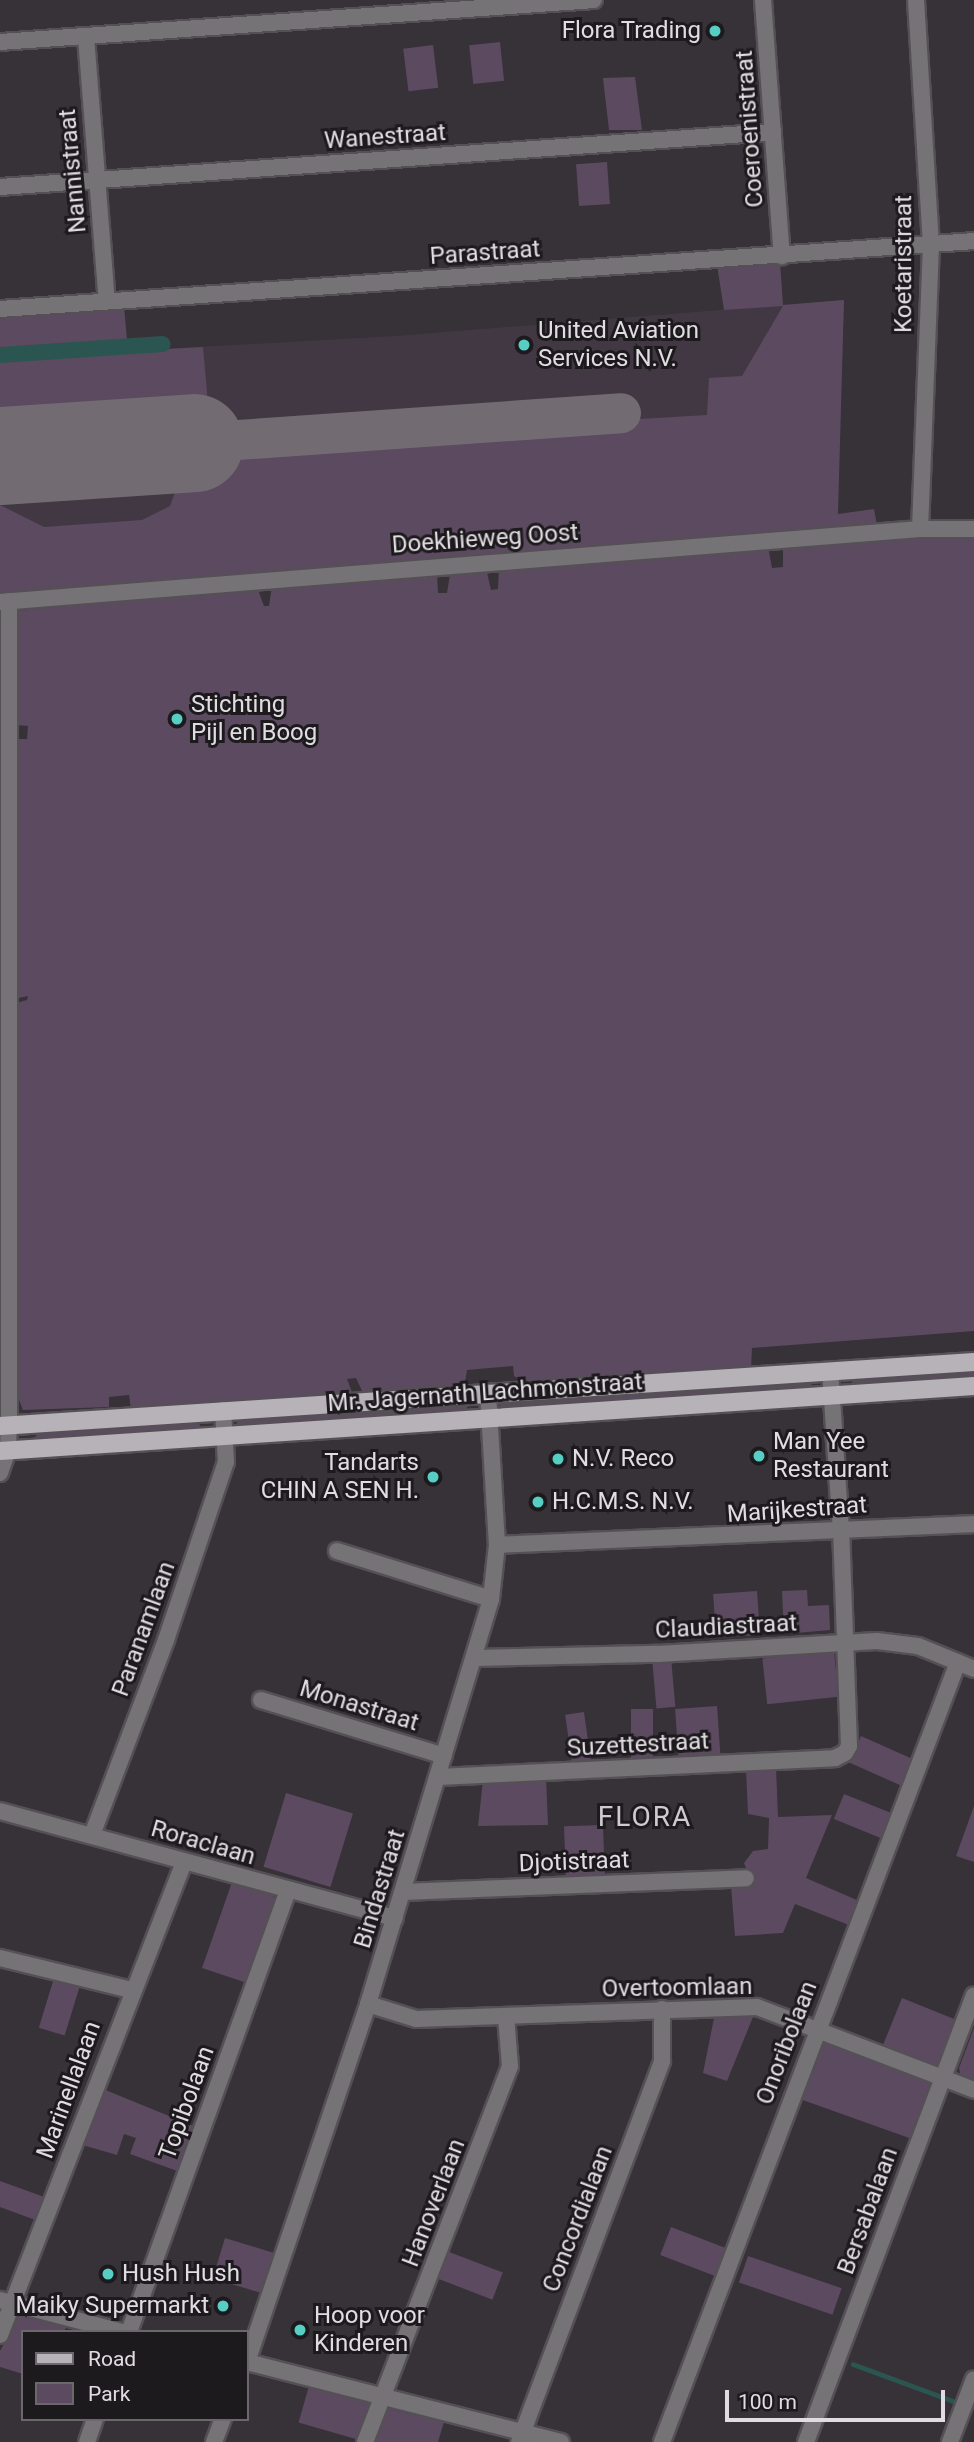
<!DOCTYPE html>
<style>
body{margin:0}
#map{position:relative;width:974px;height:2442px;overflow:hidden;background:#373138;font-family:Roboto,sans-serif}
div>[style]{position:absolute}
.built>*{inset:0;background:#423844}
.green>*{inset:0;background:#5c4a60;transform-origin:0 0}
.stream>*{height:4.5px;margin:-2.25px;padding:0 2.25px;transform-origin:2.25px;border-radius:2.25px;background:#2a5550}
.canal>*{height:16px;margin:-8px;padding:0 8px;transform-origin:8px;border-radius:8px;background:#2a5550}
.taxiway>*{height:40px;margin:-20px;padding:0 20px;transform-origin:20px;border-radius:20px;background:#726c72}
.runway>*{height:98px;margin:-49px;padding:0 49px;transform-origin:49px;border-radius:49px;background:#726c72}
.roads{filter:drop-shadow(2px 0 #555056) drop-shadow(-2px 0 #555056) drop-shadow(0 2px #555056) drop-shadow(0 -2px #555056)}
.minor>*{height:16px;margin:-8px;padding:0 8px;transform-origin:8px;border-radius:8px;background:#767376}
.major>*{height:18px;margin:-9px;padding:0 9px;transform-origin:9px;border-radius:9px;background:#b7b1b8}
.dots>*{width:19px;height:19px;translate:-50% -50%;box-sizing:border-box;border:4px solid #1d1a1d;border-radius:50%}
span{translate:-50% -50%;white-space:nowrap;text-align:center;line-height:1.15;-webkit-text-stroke:6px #1d1a1d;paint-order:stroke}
.poi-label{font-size:24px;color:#e0dce1}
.right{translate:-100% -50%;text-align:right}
.left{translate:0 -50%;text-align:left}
.street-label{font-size:24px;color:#e0dce1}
.quarter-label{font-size:28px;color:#d1c9d2;letter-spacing:2px}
.legend{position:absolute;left:21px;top:2330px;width:228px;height:91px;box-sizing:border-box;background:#1d1a1d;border:2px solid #6b686b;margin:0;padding:9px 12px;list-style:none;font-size:21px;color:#e0dce1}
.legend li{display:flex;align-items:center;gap:14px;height:35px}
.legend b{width:35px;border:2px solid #6b686b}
.scale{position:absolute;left:725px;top:2390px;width:220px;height:32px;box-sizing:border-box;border:4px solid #e0dce1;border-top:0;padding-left:9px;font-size:21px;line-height:24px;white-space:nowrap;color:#e0dce1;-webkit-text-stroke:5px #1d1a1d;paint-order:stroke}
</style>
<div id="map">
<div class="built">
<i style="clip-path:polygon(844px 300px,837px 518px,0 578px,0 358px,396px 336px)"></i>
</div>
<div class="green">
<i style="left:500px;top:42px;width:39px;height:31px;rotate:84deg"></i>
<i style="left:433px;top:45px;width:43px;height:30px;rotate:83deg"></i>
<i style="clip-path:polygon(635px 77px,642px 130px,609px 130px,603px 78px)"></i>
<i style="left:607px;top:162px;width:42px;height:31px;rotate:86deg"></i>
<i style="clip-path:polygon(780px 261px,783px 305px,844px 300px,838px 514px,874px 509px,877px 525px,0 595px,0 505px,44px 527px,142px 520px,170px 506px,185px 465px,211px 458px,539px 438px,539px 425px,707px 415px,709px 378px,742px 376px,783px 306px,724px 310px,717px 265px)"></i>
<i style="clip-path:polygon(124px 306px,128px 351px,203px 347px,208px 403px,0 417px,0 315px)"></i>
<i style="clip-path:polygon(974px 530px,974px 1331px,752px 1348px,751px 1369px,525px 1382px,514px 1376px,513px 1366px,467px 1370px,465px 1382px,457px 1388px,364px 1395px,356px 1378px,347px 1379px,353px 1395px,131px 1409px,129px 1395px,109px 1397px,109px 1407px,23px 1410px,17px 1395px,16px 1003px,27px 1000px,28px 996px,19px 998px,19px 987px,15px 986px,13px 739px,27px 739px,28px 726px,16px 725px,18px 611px,257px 587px,264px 606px,269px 606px,272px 586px,437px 574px,438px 593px,447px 593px,450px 574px,486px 568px,491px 590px,498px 589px,499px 567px,768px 546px,772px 568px,783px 567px,783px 547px)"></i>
<i style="clip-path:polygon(0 619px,2px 629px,0 1013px)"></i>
<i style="clip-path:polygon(0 1032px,3px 1035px,0 1404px)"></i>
<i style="clip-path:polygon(974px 1368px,974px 1379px,852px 1383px,851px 1378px)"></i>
<i style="clip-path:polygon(812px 1381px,811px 1389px,505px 1409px,499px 1405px,500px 1401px)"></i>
<i style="clip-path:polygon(467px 1402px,467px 1409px,460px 1412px,235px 1425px,241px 1418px)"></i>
<i style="clip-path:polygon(198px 1421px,202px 1429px,38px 1440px,35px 1436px,49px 1431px)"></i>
<i style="clip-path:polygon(807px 1590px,808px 1606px,829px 1605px,830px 1630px,784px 1634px,782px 1591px)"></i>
<i style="left:757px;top:1591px;width:44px;height:44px;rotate:86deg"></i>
<i style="left:834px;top:1651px;width:46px;height:72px;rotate:84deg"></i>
<i style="left:671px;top:1657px;width:50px;height:19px;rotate:85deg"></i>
<i style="left:717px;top:1706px;width:48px;height:42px;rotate:86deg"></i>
<i style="left:631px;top:1709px;width:22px;height:52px"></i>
<i style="left:584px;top:1712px;width:52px;height:19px;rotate:82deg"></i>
<i style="left:861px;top:1736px;width:59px;height:29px;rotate:24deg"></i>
<i style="clip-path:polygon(776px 1767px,778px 1817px,832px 1815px,806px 1878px,859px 1901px,849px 1925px,795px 1904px,783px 1933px,735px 1936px,731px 1886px,752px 1884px,744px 1863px,753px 1851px,768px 1849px,769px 1818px,748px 1814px,746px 1769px)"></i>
<i style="clip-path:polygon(546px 1777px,548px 1825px,478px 1826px,483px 1780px)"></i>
<i style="left:286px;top:1793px;width:70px;height:77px;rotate:17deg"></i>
<i style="left:844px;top:1794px;width:53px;height:27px;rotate:22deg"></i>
<i style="clip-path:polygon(974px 1806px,974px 1862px,956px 1856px)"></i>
<i style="left:603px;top:1825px;width:54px;height:39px;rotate:88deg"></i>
<i style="clip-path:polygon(232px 1882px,271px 1893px,278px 1902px,247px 1983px,202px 1968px)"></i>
<i style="left:54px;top:1978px;width:27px;height:52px;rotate:17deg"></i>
<i style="left:902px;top:1998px;width:61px;height:54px;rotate:22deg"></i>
<i style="clip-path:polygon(755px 2012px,727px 2081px,703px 2073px,715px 2013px)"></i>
<i style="clip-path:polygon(974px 2028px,974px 2082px,961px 2078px,959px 2068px)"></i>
<i style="clip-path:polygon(823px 2040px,929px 2082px,931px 2091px,912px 2139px,797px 2098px)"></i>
<i style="clip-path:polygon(103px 2089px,196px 2127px,180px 2172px,130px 2154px,136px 2138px,124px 2134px,117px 2155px,79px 2144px)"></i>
<i style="clip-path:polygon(0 2181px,47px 2198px,38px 2221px,0 2207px)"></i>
<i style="left:671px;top:2227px;width:60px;height:30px;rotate:21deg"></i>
<i style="left:225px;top:2238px;width:53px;height:42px;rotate:17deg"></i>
<i style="left:444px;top:2250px;width:63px;height:29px;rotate:21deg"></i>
<i style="left:748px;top:2256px;width:99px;height:28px;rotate:19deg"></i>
<i style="clip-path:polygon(19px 2316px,36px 2316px,67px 2325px,64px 2332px,23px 2332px,23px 2374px,0 2367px,0 2351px)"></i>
<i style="left:309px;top:2386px;width:63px;height:38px;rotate:16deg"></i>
<i style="clip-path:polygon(385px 2408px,444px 2422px,438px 2442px,369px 2442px)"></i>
</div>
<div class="stream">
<i style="left:853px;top:2364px;width:107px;rotate:20.3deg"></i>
</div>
<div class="canal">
<i style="left:0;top:355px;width:163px;rotate:-3.9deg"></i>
</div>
<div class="taxiway">
<i style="left:195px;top:443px;width:427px;rotate:-4deg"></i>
</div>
<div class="runway">
<i style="left:0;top:456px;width:195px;rotate:-3.8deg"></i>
</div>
<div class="roads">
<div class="minor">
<i style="left:763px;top:0;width:257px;rotate:85.8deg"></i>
<i style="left:916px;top:0;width:244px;rotate:86.5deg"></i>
<i style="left:931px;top:244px;width:285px;rotate:92.2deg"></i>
<i style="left:86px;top:37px;width:265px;rotate:85.5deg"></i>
<i style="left:0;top:42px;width:595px;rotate:-4.04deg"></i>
<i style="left:0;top:187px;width:775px;rotate:-4.07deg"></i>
<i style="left:0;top:309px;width:976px;rotate:-3.99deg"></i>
<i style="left:0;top:602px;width:923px;rotate:-4.54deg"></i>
<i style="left:920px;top:529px;width:54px"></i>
<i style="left:0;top:1473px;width:24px;rotate:-71deg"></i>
<i style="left:8px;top:1450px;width:24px;rotate:-88deg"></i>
<i style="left:9px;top:1426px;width:825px;rotate:-90deg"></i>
<i style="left:497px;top:1545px;width:477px;rotate:-2.5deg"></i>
<i style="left:337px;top:1551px;width:161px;rotate:17.3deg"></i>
<i style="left:475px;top:1658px;width:183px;rotate:-1.3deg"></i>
<i style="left:658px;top:1654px;width:219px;rotate:-3.4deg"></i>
<i style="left:877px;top:1641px;width:41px;rotate:7deg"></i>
<i style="left:918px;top:1646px;width:61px;rotate:22.3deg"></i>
<i style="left:261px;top:1700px;width:191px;rotate:17deg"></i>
<i style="left:438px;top:1777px;width:397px;rotate:-2.7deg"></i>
<i style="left:835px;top:1758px;width:11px;rotate:-27deg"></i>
<i style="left:845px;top:1753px;width:8px;rotate:-60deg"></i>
<i style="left:849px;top:1746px;width:215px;rotate:-92.1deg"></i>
<i style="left:841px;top:1531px;width:160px;rotate:-93.9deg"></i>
<i style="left:0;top:1811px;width:409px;rotate:15.2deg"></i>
<i style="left:92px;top:1835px;width:209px;rotate:-69.2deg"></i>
<i style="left:166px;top:1640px;width:188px;rotate:-71.4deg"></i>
<i style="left:226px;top:1462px;width:52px;rotate:-93.3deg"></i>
<i style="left:404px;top:1892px;width:342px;rotate:-2.3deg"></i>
<i style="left:0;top:1958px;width:135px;rotate:13.7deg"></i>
<i style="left:368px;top:2004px;width:50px;rotate:17.4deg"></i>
<i style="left:416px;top:2019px;width:341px;rotate:-2deg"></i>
<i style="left:757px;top:2007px;width:232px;rotate:20.9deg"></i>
<i style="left:0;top:2300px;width:126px;rotate:14.7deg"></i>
<i style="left:129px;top:2332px;width:469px;rotate:-70.2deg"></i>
<i style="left:0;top:2335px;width:508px;rotate:-68.74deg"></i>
<i style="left:247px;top:2362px;width:378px;rotate:-71.3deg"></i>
<i style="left:368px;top:2004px;width:423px;rotate:-73.1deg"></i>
<i style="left:491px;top:1599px;width:54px;rotate:-83.7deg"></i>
<i style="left:497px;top:1545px;width:153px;rotate:-93.4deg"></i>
<i style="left:247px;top:2362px;width:324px;rotate:14.3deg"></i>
<i style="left:87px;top:2442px;width:24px;rotate:-71deg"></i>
<i style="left:214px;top:2442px;width:25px;rotate:-69deg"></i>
<i style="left:365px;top:2442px;width:403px;rotate:-68.9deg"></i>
<i style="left:510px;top:2066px;width:50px;rotate:-94.6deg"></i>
<i style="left:519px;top:2442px;width:407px;rotate:-69.4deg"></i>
<i style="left:662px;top:2061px;width:52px;rotate:-90deg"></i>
<i style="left:662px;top:2442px;width:834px;rotate:-69.22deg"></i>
<i style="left:806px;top:2442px;width:477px;rotate:-69.4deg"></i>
<i style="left:950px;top:2442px;width:67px;rotate:-69.1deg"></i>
</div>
<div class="major">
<i style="left:0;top:1426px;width:976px;rotate:-3.76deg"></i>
<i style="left:0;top:1451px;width:976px;rotate:-3.82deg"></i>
</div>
</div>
<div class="dots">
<i style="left:715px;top:31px;background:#56cec3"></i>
<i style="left:524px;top:345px;background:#56cec3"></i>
<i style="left:177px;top:719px;background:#56cec3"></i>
<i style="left:759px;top:1456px;background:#56cec3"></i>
<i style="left:558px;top:1459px;background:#56cec3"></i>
<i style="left:433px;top:1477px;background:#56cec3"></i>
<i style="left:538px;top:1502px;background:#56cec3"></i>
<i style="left:108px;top:2274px;background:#56cec3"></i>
<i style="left:223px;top:2306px;background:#56cec3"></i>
<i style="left:300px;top:2330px;background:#56cec3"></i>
</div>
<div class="poi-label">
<span class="right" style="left:701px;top:31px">Flora Trading</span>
<span class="left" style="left:538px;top:345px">United Aviation<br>Services N.V.</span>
<span class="left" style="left:191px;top:719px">Stichting<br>Pijl en Boog</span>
<span class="left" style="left:773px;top:1456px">Man Yee<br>Restaurant</span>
<span class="left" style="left:572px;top:1459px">N.V. Reco</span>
<span class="right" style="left:419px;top:1477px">Tandarts<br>CHIN A SEN H.</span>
<span class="left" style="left:552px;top:1502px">H.C.M.S. N.V.</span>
<span class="left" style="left:122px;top:2274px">Hush Hush</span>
<span class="right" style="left:209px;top:2306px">Maiky Supermarkt</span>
<span class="left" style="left:314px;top:2330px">Hoop voor<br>Kinderen</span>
</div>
<div class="street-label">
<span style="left:750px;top:129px;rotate:-94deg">Coeroenistraat</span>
<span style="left:385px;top:137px;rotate:-4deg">Wanestraat</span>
<span style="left:73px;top:171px;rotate:-95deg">Nannistraat</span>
<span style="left:485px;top:253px;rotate:-4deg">Parastraat</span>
<span style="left:904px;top:264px;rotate:-90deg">Koetaristraat</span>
<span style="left:485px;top:539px;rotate:-4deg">Doekhieweg Oost</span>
<span style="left:485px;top:1393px;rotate:-4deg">Mr. Jagernath Lachmonstraat</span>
<span style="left:797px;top:1510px;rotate:-4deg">Marijkestraat</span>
<span style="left:726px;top:1627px;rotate:-3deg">Claudiastraat</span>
<span style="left:144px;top:1629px;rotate:-70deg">Paranamlaan</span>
<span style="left:359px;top:1706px;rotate:17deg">Monastraat</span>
<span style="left:638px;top:1745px;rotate:-3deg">Suzettestraat</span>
<span style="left:203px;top:1843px;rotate:16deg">Roraclaan</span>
<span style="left:574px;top:1862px;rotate:-2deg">Djotistraat</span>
<span style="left:380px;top:1889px;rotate:-73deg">Bindastraat</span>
<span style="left:677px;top:1988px;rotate:-1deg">Overtoomlaan</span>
<span style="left:787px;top:2043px;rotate:-69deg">Onoribolaan</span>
<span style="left:69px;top:2090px;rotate:-70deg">Marinellalaan</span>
<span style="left:187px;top:2103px;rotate:-70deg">Topibolaan</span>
<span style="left:434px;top:2203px;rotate:-69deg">Hanoverlaan</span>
<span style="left:868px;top:2211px;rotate:-70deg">Bersabalaan</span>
<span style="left:578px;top:2219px;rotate:-69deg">Concordialaan</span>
</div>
<div class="quarter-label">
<span style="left:645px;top:1817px">FLORA</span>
</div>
<ul class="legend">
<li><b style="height:9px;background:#b7b1b8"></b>Road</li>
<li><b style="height:19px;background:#5c4a60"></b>Park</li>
</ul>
<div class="scale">100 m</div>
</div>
